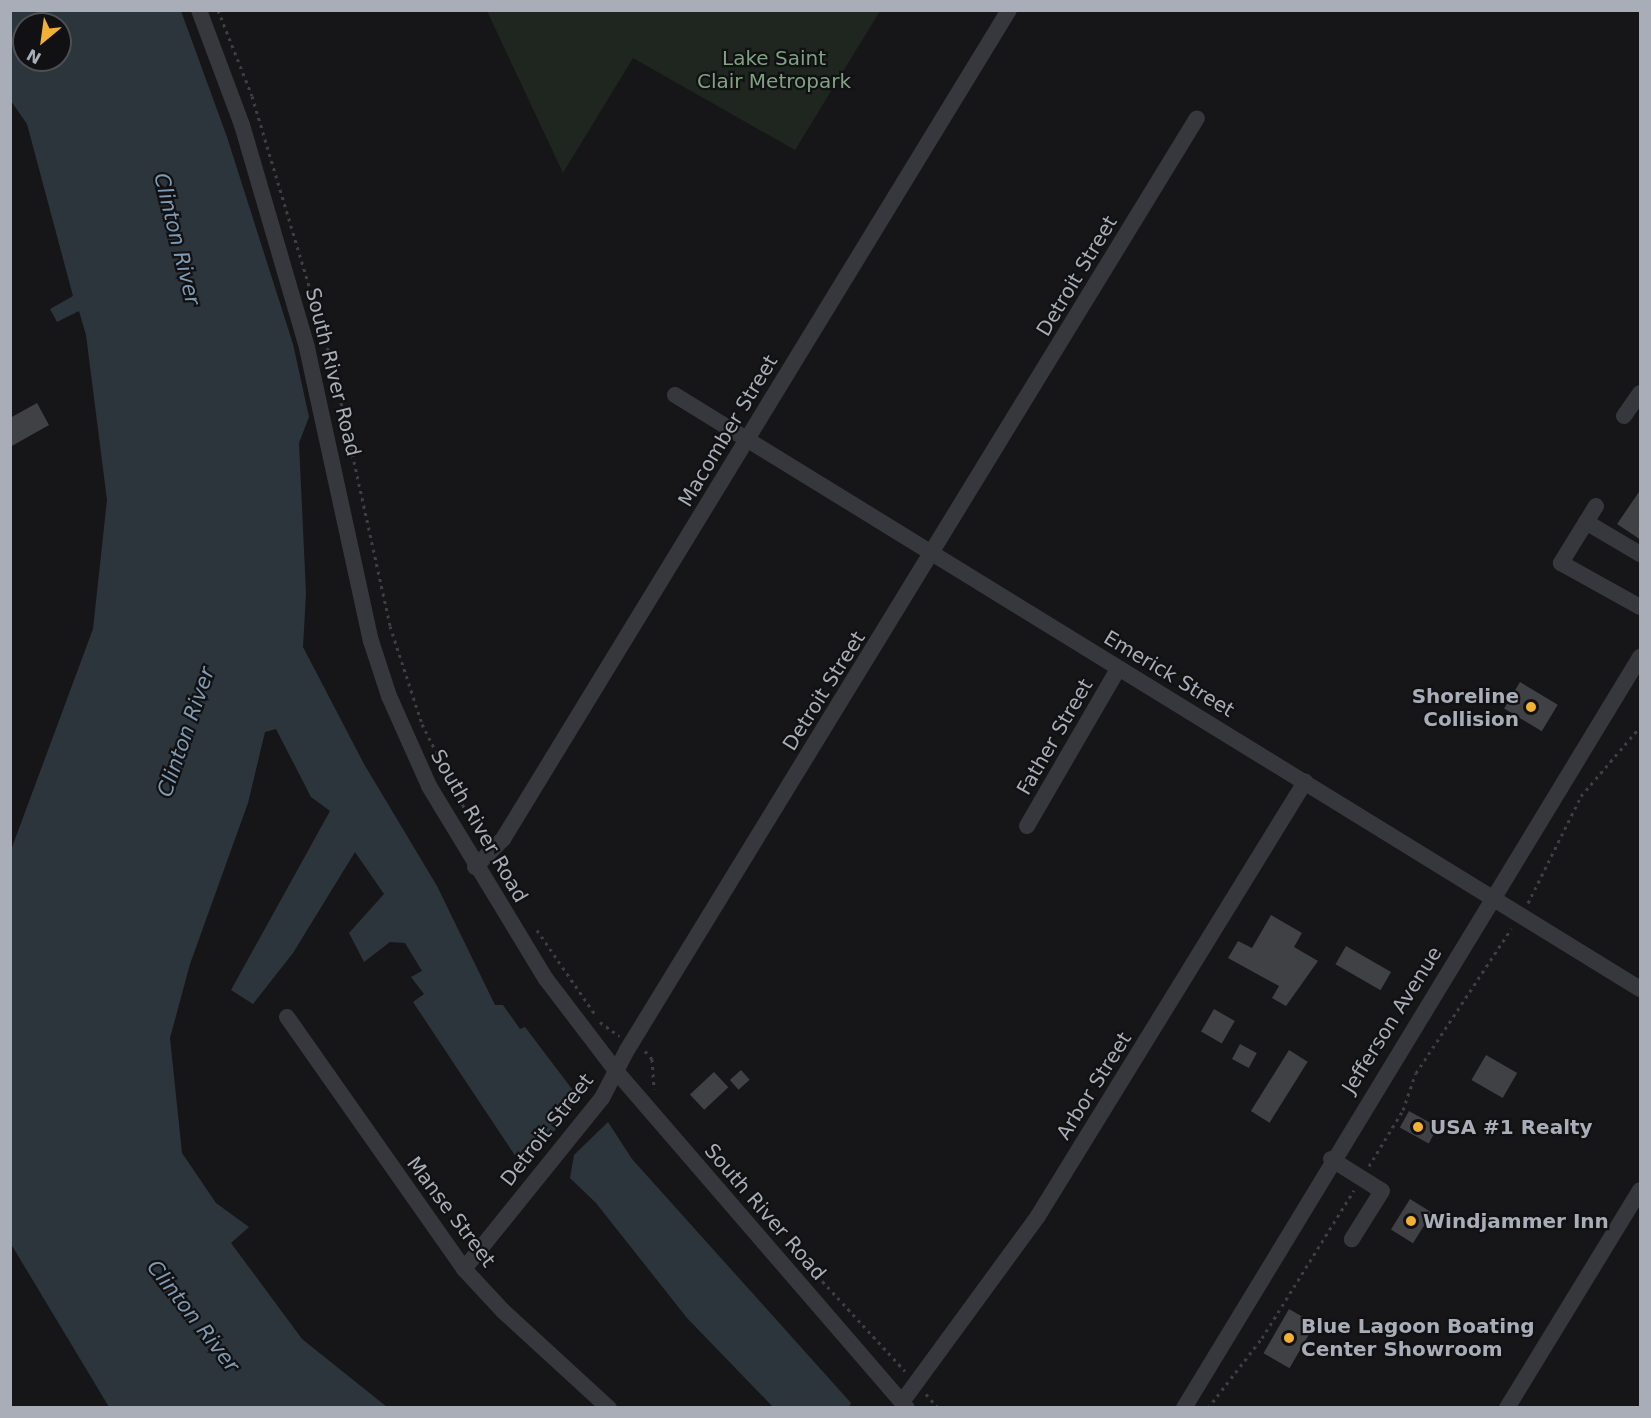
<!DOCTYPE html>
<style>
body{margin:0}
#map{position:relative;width:1651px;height:1418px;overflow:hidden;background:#161618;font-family:"DejaVu Sans",sans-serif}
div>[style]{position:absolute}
.green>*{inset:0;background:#1e261f}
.water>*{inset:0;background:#2c353c}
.building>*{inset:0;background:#404145;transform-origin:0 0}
.path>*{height:3px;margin-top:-1.5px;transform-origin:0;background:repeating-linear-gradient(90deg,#3d3f44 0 3px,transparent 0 7.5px)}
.minor>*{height:16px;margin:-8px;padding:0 8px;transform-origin:8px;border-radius:8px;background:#37383d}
.dots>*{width:16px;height:16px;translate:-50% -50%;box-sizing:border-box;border:3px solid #111113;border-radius:50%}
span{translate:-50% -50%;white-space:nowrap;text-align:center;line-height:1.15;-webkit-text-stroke:4.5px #111113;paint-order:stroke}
.park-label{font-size:20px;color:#7fa381}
.street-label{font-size:20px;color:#a8adb8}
.poi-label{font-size:20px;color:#a8adb8;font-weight:700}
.right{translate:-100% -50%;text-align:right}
.left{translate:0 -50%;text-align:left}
.water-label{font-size:21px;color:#7f9bb3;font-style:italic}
.frame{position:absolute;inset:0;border:12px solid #a8adb8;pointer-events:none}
.north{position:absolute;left:12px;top:12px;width:60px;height:60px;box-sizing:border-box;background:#111113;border:2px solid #4d4f55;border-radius:50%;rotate:209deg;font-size:16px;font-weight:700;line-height:24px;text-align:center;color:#a8adb8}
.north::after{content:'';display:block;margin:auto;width:21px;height:27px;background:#f2b134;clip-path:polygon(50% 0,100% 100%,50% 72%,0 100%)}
</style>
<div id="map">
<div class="green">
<i style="clip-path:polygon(487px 11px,880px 11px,795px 150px,633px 58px,563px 173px)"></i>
</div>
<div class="water">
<i style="clip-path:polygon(evenodd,11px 10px,181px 11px,227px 137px,293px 344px,309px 417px,299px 443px,306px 593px,303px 647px,364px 764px,437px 886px,495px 1005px,503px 1005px,520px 1029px,525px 1027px,572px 1089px,574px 1102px,553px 1133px,536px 1152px,516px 1157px,413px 1002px,424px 994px,411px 977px,422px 971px,405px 943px,390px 942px,364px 962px,349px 933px,384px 894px,355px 852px,293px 953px,253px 1004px,231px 990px,330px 811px,311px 797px,276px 729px,265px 732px,248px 803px,190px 964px,170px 1038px,182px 1153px,216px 1203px,249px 1227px,231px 1243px,302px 1339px,387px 1407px,109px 1407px,11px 1244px,11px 850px,93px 629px,107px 500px,86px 335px,79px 311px,57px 322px,50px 309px,73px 296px,27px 124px,11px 101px,11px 10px,24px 24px,60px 24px,60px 60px,24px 60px,24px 24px)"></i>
<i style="clip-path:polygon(608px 1122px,632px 1159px,851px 1403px,849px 1407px,773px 1407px,687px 1318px,596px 1203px,570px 1178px,574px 1155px)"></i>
</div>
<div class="building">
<i style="clip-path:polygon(37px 403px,49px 425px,10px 447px,10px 418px)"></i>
<i style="clip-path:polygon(1641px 489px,1641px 540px,1617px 524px)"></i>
<i style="left:1520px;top:682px;width:44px;height:31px;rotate:31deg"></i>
<i style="clip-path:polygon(1271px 915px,1302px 933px,1294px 947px,1318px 961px,1286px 1006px,1272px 998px,1279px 986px,1228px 958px,1238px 941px,1252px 948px)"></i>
<i style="left:1346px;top:946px;width:52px;height:21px;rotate:30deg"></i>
<i style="left:1214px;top:1009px;width:24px;height:26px;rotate:30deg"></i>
<i style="left:1240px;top:1044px;width:19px;height:17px;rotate:28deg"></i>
<i style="left:1289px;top:1050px;width:22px;height:72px;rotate:32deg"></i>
<i style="left:1486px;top:1055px;width:36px;height:29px;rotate:30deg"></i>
<i style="left:741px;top:1070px;width:13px;height:15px;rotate:48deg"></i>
<i style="left:714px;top:1072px;width:21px;height:33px;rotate:47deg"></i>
<i style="left:1409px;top:1111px;width:33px;height:19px;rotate:29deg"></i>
<i style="left:1410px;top:1199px;width:26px;height:36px;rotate:32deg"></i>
<i style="left:1289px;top:1309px;width:30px;height:51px;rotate:30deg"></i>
</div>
<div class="path">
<i style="left:218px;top:10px;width:92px;rotate:68.4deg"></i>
<i style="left:252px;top:96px;width:282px;rotate:73.3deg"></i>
<i style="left:333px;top:366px;width:266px;rotate:77.6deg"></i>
<i style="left:390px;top:626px;width:103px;rotate:71.9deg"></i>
<i style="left:422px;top:724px;width:113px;rotate:63.2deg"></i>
<i style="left:1528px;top:903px;width:119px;rotate:-63.6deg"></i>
<i style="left:1581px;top:796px;width:91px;rotate:-49.5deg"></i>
<i style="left:537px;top:930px;width:104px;rotate:55.5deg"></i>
<i style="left:600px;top:1022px;width:24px;rotate:36deg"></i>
<i style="left:645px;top:1051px;width:11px;rotate:49deg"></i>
<i style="left:652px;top:1059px;width:30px;rotate:86deg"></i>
<i style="left:1369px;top:1166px;width:66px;rotate:-58.7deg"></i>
<i style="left:1403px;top:1110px;width:39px;rotate:-71deg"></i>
<i style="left:1416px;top:1073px;width:173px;rotate:-56.6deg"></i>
<i style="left:802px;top:1259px;width:152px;rotate:47.4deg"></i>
<i style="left:926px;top:1394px;width:18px;rotate:49deg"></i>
<i style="left:1208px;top:1408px;width:88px;rotate:-52.4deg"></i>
<i style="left:1262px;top:1338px;width:174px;rotate:-58.1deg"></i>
</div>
<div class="minor">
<i style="left:199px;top:10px;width:123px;rotate:69.5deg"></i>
<i style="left:242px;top:125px;width:232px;rotate:73.7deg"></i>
<i style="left:307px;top:348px;width:300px;rotate:77.7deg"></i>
<i style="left:371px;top:641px;width:58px;rotate:71.9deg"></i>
<i style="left:389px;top:696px;width:98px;rotate:66deg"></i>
<i style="left:429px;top:786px;width:226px;rotate:58.8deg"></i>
<i style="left:546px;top:979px;width:116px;rotate:52.7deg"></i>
<i style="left:616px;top:1071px;width:445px;rotate:49.2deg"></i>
<i style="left:675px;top:395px;width:1133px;rotate:31.61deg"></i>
<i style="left:1624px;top:416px;width:28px;rotate:-55deg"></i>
<i style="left:1596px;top:506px;width:67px;rotate:121.6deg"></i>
<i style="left:1561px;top:563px;width:90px;rotate:29.1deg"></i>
<i style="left:1586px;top:522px;width:63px;rotate:30.7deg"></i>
<i style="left:1027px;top:826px;width:181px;rotate:-59.9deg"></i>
<i style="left:475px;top:867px;width:40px;rotate:-45deg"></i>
<i style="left:503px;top:839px;width:971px;rotate:-58.6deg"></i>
<i style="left:287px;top:1017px;width:308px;rotate:54.9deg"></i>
<i style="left:464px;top:1269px;width:57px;rotate:47.1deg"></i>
<i style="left:503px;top:1311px;width:144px;rotate:42.5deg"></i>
<i style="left:1331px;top:1159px;width:60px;rotate:32.1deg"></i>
<i style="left:1382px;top:1191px;width:57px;rotate:122deg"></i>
<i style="left:464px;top:1269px;width:220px;rotate:-51.1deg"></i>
<i style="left:602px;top:1098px;width:54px;rotate:-62.5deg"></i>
<i style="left:627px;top:1050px;width:1092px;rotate:-58.55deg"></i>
<i style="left:902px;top:1402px;width:230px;rotate:-53.8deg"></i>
<i style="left:1038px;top:1216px;width:510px;rotate:-58.4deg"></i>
<i style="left:1184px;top:1408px;width:879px;rotate:-58.73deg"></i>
<i style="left:1507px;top:1408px;width:255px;rotate:-58.6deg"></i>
</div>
<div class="dots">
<i style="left:1531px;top:707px;background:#f2b134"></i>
<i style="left:1418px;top:1127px;background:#f2b134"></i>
<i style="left:1411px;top:1221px;background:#f2b134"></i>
<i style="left:1289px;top:1338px;background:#f2b134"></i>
</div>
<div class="park-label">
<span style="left:774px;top:70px">Lake Saint<br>Clair Metropark</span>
</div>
<div class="street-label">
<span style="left:1077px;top:276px;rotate:-59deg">Detroit Street</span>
<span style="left:333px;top:372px;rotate:76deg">South River Road</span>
<span style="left:728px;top:431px;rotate:-59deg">Macomber Street</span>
<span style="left:1169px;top:674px;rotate:31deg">Emerick Street</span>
<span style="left:824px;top:691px;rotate:-58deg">Detroit Street</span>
<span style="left:1055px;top:737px;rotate:-60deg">Father Street</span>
<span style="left:479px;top:826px;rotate:60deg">South River Road</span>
<span style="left:1392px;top:1020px;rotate:-58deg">Jefferson Avenue</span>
<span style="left:1094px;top:1086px;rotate:-58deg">Arbor Street</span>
<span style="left:547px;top:1130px;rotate:-52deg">Detroit Street</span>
<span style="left:451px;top:1212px;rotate:53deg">Manse Street</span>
<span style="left:765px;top:1212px;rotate:49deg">South River Road</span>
</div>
<div class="poi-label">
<span class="right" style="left:1519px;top:708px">Shoreline<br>Collision</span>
<span class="left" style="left:1430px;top:1127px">USA #1 Realty</span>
<span class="left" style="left:1423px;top:1221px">Windjammer Inn</span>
<span class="left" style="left:1301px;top:1338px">Blue Lagoon Boating<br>Center Showroom</span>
</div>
<div class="water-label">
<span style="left:177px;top:239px;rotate:76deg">Clinton River</span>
<span style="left:186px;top:732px;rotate:-71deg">Clinton River</span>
<span style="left:193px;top:1316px;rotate:52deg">Clinton River</span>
</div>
<div class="frame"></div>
<div class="north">N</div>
</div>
